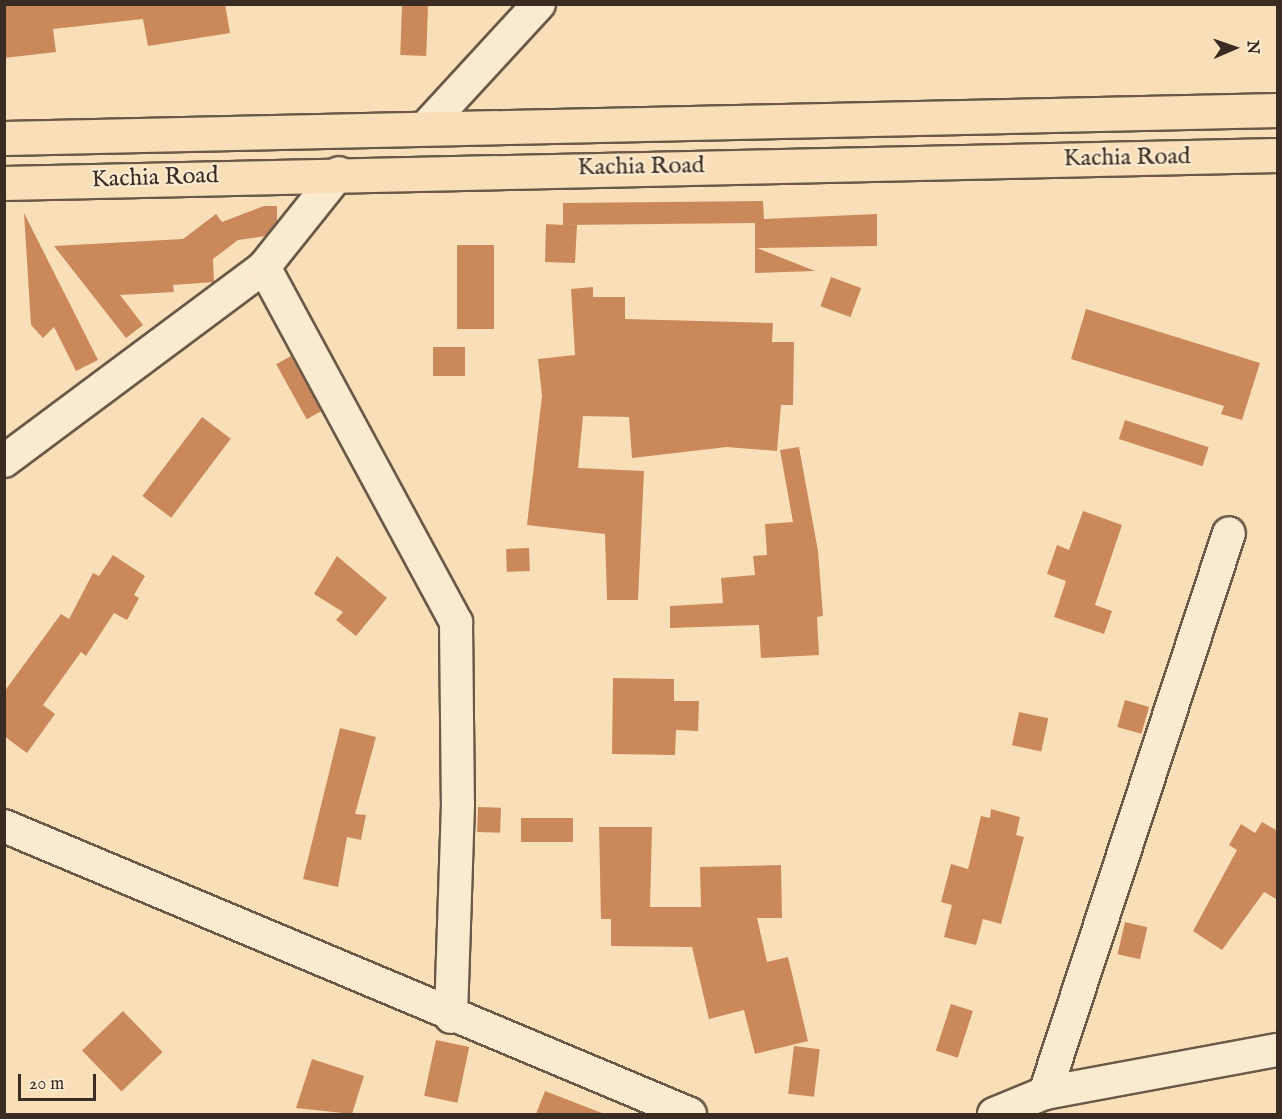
<!DOCTYPE html>
<style>
body{margin:0}
#map{position:relative;width:1282px;height:1119px;overflow:hidden;background:#f8dfb7;font-family:"IM FELL English",serif}
div>[style]{position:absolute}
.building>*{inset:0;background:#cb895b;transform-origin:0 0}
.roads{filter:drop-shadow(2px 0 #6a5947) drop-shadow(-2px 0 #6a5947) drop-shadow(0 2px #6a5947) drop-shadow(0 -2px #6a5947)}
.minor>*{height:32px;margin:-16px;padding:0 16px;transform-origin:16px;border-radius:16px;background:#faead0}
.primary>*{height:33px;margin:-16.5px;padding:0 16.5px;transform-origin:16.5px;border-radius:16.5px;background:#f8dfb7}
span{translate:-50% -50%;white-space:nowrap;text-align:center;line-height:1.15;-webkit-text-stroke:4.5px #faead0;paint-order:stroke}
.street-label{font-size:24px;color:#3a2c22}
.frame{position:absolute;inset:0;border:6px solid #3a2c22;pointer-events:none}
.north{position:absolute;left:1204px;top:18px;width:60px;height:60px;-webkit-text-stroke:4px #faead0;paint-order:stroke;rotate:88deg;font-size:16px;font-weight:700;line-height:24px;text-align:center;color:#3a2c22}
.north::after{content:'';display:block;margin:auto;width:21px;height:27px;background:#3a2c22;clip-path:polygon(50% 0,100% 100%,50% 72%,0 100%)}
.scale{position:absolute;left:18px;top:1074px;width:78px;height:27px;box-sizing:border-box;border:3px solid #3a2c22;border-top:0;padding-left:8px;font-size:18px;line-height:21px;white-space:nowrap;color:#3a2c22;-webkit-text-stroke:4px #faead0;paint-order:stroke}
</style>
<div id="map">
<div class="building">
<i style="clip-path:polygon(4px 4px,225px 4px,230px 33px,148px 46px,143px 19px,53px 29px,56px 52px,4px 58px)"></i>
<i style="left:402px;top:5px;width:26px;height:50px;rotate:2deg"></i>
<i style="clip-path:polygon(763px 201px,764px 219px,877px 214px,877px 246px,757px 248px,815px 271px,755px 273px,755px 223px,564px 225px,577px 225px,575px 263px,545px 262px,546px 224px,563px 225px,563px 203px)"></i>
<i style="clip-path:polygon(264px 206px,277px 206px,277px 222px,266px 236px,238px 240px,213px 259px,214px 282px,173px 285px,174px 292px,120px 295px,143px 325px,126px 338px,54px 246px,183px 239px,216px 214px,222px 222px)"></i>
<i style="clip-path:polygon(24px 213px,98px 360px,76px 371px,54px 327px,43px 338px,31px 325px)"></i>
<i style="left:457px;top:245px;width:37px;height:84px"></i>
<i style="left:831px;top:277px;width:32px;height:31px;rotate:20deg"></i>
<i style="clip-path:polygon(593px 287px,593px 297px,625px 297px,625px 319px,773px 323px,772px 342px,794px 342px,793px 405px,781px 405px,777px 451px,727px 447px,632px 458px,629px 417px,583px 416px,578px 468px,644px 471px,638px 600px,607px 600px,605px 534px,527px 525px,542px 396px,538px 359px,575px 355px,571px 289px)"></i>
<i style="clip-path:polygon(1086px 309px,1260px 363px,1242px 420px,1221px 414px,1224px 406px,1071px 359px)"></i>
<i style="left:433px;top:347px;width:32px;height:29px"></i>
<i style="left:291px;top:356px;width:63px;height:17px;rotate:61deg"></i>
<i style="left:202px;top:417px;width:36px;height:99px;rotate:37deg"></i>
<i style="left:1125px;top:420px;width:88px;height:20px;rotate:18deg"></i>
<i style="clip-path:polygon(799px 447px,818px 551px,823px 616px,817px 617px,819px 655px,761px 658px,759px 625px,670px 628px,670px 606px,723px 603px,721px 578px,755px 575px,753px 556px,767px 555px,765px 524px,793px 522px,780px 450px)"></i>
<i style="clip-path:polygon(1083px 511px,1122px 525px,1095px 605px,1112px 611px,1104px 634px,1054px 617px,1066px 581px,1047px 574px,1057px 545px,1069px 550px)"></i>
<i style="left:529px;top:548px;width:23px;height:23px;rotate:88deg"></i>
<i style="clip-path:polygon(113px 555px,145px 576px,134px 595px,139px 598px,127px 620px,114px 613px,86px 656px,81px 652px,43px 705px,55px 714px,27px 753px,4px 736px,4px 692px,61px 614px,69px 619px,93px 573px,99px 576px)"></i>
<i style="clip-path:polygon(337px 556px,387px 598px,356px 636px,336px 620px,343px 612px,314px 594px)"></i>
<i style="clip-path:polygon(613px 678px,674px 679px,674px 701px,699px 701px,698px 731px,676px 730px,675px 755px,612px 754px)"></i>
<i style="left:1125px;top:700px;width:25px;height:28px;rotate:16deg"></i>
<i style="left:1019px;top:712px;width:30px;height:34px;rotate:12deg"></i>
<i style="clip-path:polygon(340px 728px,376px 737px,355px 814px,366px 815px,361px 840px,347px 837px,338px 887px,303px 879px)"></i>
<i style="left:478px;top:807px;width:23px;height:25px;rotate:2deg"></i>
<i style="clip-path:polygon(991px 809px,1020px 817px,1016px 835px,1024px 837px,1001px 924px,983px 919px,976px 945px,944px 937px,952px 905px,941px 902px,951px 864px,968px 869px,981px 816px,990px 818px)"></i>
<i style="left:521px;top:818px;width:52px;height:24px"></i>
<i style="clip-path:polygon(1262px 822px,1278px 831px,1278px 900px,1264px 892px,1222px 950px,1193px 931px,1237px 850px,1229px 845px,1241px 824px,1255px 833px)"></i>
<i style="clip-path:polygon(599px 827px,652px 827px,650px 907px,701px 907px,700px 867px,781px 865px,782px 918px,757px 918px,767px 962px,788px 957px,808px 1041px,755px 1054px,744px 1010px,709px 1019px,692px 947px,611px 946px,611px 919px,601px 919px)"></i>
<i style="left:1125px;top:922px;width:23px;height:33px;rotate:13deg"></i>
<i style="left:951px;top:1004px;width:23px;height:49px;rotate:18deg"></i>
<i style="left:123px;top:1011px;width:57px;height:57px;rotate:46deg"></i>
<i style="left:436px;top:1040px;width:34px;height:57px;rotate:12deg"></i>
<i style="left:794px;top:1046px;width:26px;height:48px;rotate:7deg"></i>
<i style="clip-path:polygon(312px 1059px,364px 1076px,352px 1114px,296px 1108px)"></i>
<i style="clip-path:polygon(545px 1091px,602px 1113px,602px 1114px,536px 1114px)"></i>
</div>
<div class="roads">
<div class="minor">
<i style="left:424px;top:129px;width:170px;rotate:-47.4deg"></i>
<i style="left:264px;top:267px;width:404px;rotate:61.6deg"></i>
<i style="left:456px;top:622px;width:182px;rotate:89.4deg"></i>
<i style="left:458px;top:804px;width:213px;rotate:91.9deg"></i>
<i style="left:4px;top:461px;width:324px;rotate:-36.7deg"></i>
<i style="left:264px;top:267px;width:120px;rotate:-51.4deg"></i>
<i style="left:4px;top:826px;width:744px;rotate:22.77deg"></i>
<i style="left:1045px;top:1093px;width:589px;rotate:-71.81deg"></i>
<i style="left:994px;top:1114px;width:55px;rotate:-22.4deg"></i>
<i style="left:1045px;top:1093px;width:237px;rotate:-10.5deg"></i>
</div>
<div class="primary">
<i style="left:4px;top:138px;width:1274px;rotate:-1.26deg"></i>
<i style="left:4px;top:183px;width:1274px;rotate:-1.26deg"></i>
</div>
</div>
<div class="street-label">
<span style="left:1127px;top:158px;rotate:-1deg">Kachia Road</span>
<span style="left:641px;top:167px;rotate:-1deg">Kachia Road</span>
<span style="left:155px;top:178px;rotate:-2deg">Kachia Road</span>
</div>
<div class="frame"></div>
<div class="north">N</div>
<div class="scale">20 m</div>
</div>
